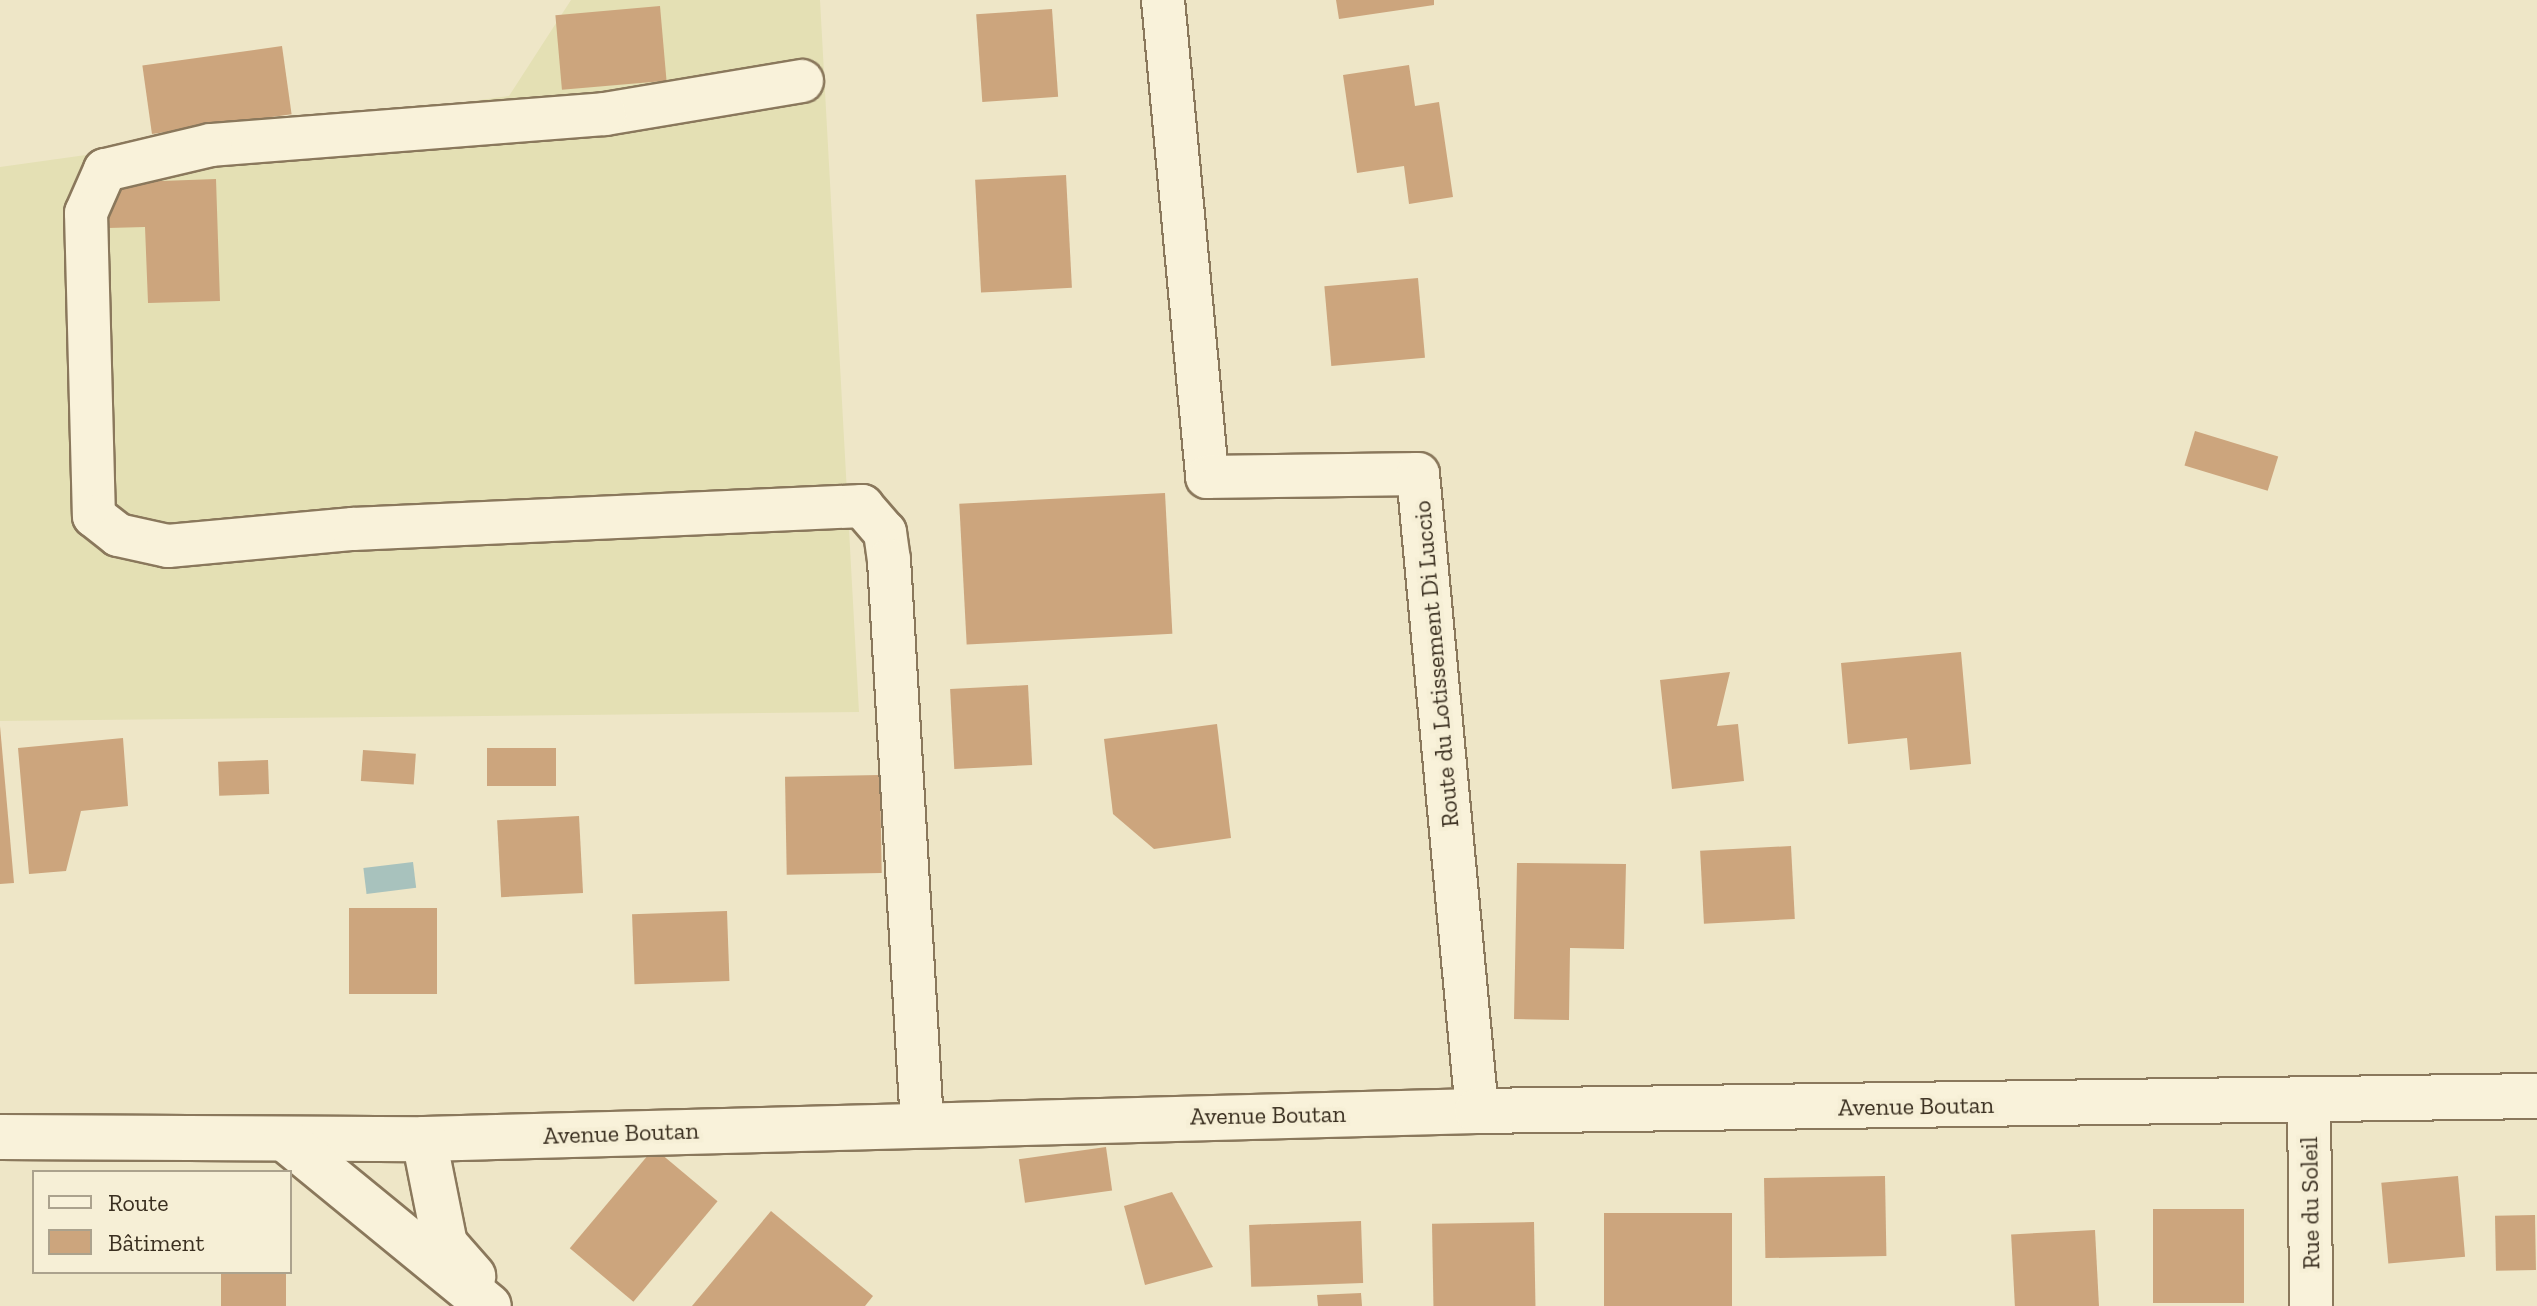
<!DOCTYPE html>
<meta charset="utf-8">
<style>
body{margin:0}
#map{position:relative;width:2537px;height:1306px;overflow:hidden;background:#eee6c7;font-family:"Zilla Slab",serif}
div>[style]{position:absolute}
.farmland>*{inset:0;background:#e4e0b4}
.water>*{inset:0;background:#a8c2bd;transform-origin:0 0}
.building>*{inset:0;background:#cca57d;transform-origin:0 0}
.roads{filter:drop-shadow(2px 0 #8a785c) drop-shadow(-2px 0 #8a785c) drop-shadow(0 2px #8a785c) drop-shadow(0 -2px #8a785c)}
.street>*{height:42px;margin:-21px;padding:0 21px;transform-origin:21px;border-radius:21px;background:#f9f2da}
.secondary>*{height:44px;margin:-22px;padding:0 22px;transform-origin:22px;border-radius:22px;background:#f9f2da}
span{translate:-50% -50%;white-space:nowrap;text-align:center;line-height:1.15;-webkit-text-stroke:8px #f6efd6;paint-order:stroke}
.street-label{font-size:24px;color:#3a2f20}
.legend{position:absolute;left:32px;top:1170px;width:260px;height:104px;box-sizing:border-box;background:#f6efd6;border:2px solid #aba28d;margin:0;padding:10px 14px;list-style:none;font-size:24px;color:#3a2f20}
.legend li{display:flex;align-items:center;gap:16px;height:40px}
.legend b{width:40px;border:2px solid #aba28d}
</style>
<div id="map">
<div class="farmland">
<i style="clip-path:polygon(571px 0,820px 0,859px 712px,0 721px,0 167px,509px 96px)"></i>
</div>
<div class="water">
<i style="left:413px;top:862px;width:26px;height:50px;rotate:83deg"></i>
</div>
<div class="building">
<i style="clip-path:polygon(1336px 0,1434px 0,1434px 5px,1339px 19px)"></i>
<i style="left:660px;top:6px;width:75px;height:105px;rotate:85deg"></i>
<i style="left:1052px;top:9px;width:88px;height:76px;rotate:86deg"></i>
<i style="left:282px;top:46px;width:69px;height:141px;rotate:82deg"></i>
<i style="clip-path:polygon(1409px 65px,1415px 106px,1439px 102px,1453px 197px,1409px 204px,1404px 166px,1357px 173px,1343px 75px)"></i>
<i style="left:1066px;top:175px;width:113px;height:91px;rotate:87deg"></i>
<i style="clip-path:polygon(216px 179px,220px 301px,148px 303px,145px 227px,108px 228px,106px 183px)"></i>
<i style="left:1418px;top:278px;width:80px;height:94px;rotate:85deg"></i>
<i style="left:2195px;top:431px;width:87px;height:36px;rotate:17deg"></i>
<i style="left:1165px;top:493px;width:141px;height:206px;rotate:87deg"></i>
<i style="clip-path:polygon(1961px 652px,1971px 764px,1910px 770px,1907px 738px,1848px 744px,1841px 663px)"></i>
<i style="clip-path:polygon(1730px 672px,1717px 726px,1738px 724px,1744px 781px,1672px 789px,1660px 680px)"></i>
<i style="left:1028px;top:685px;width:80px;height:78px;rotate:87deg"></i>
<i style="clip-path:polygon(1217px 724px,1231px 838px,1154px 849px,1113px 814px,1104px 739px)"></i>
<i style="clip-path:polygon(0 726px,14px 883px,0 884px)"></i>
<i style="clip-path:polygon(123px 738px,128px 806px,81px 811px,66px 871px,29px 874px,18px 748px)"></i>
<i style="left:487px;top:748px;width:69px;height:38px"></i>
<i style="left:363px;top:750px;width:53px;height:31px;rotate:4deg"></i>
<i style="left:268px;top:760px;width:34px;height:50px;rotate:88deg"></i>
<i style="left:880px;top:775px;width:98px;height:95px;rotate:89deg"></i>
<i style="left:579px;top:816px;width:77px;height:82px;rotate:87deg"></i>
<i style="left:1791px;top:846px;width:73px;height:91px;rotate:87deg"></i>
<i style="clip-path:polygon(1517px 863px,1626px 864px,1624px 949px,1570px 948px,1569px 1020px,1514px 1019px)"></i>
<i style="left:349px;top:908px;width:88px;height:86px"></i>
<i style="left:727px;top:911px;width:70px;height:95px;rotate:88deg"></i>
<i style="left:1106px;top:1147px;width:44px;height:88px;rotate:82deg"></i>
<i style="left:654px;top:1148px;width:83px;height:131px;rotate:40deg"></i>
<i style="left:1885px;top:1176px;width:80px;height:121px;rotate:89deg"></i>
<i style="left:2458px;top:1176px;width:81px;height:77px;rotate:85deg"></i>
<i style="clip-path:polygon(1172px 1192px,1213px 1267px,1145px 1285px,1124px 1206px)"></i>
<i style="left:2153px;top:1209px;width:91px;height:94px"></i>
<i style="clip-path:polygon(771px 1211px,873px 1296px,865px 1306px,692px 1306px)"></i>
<i style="left:1604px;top:1213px;width:128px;height:93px"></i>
<i style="left:2535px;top:1215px;width:55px;height:40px;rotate:89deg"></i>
<i style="left:1361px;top:1221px;width:62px;height:112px;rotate:88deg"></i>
<i style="left:1534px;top:1222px;width:84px;height:102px;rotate:89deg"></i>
<i style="left:2095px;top:1230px;width:76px;height:84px;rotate:87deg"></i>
<i style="left:221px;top:1272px;width:65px;height:34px"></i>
<i style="clip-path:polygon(1361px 1293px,1362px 1306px,1318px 1306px,1317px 1295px)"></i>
</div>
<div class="roads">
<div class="street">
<i style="left:1163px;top:0;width:479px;rotate:84.7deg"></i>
<i style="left:1207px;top:477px;width:211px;rotate:-0.8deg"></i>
<i style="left:1418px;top:474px;width:640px;rotate:84.71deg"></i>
<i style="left:802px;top:81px;width:200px;rotate:170.5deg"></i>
<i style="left:605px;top:114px;width:395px;rotate:175.5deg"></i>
<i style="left:211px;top:145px;width:109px;rotate:166.7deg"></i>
<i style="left:105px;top:170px;width:47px;rotate:113.8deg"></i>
<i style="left:86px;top:213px;width:303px;rotate:88.5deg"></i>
<i style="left:94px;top:516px;width:31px;rotate:38deg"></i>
<i style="left:118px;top:535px;width:51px;rotate:12.4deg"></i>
<i style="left:168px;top:546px;width:186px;rotate:-5.3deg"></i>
<i style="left:353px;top:529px;width:510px;rotate:-2.59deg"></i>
<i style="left:862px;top:506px;width:35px;rotate:49deg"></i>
<i style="left:885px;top:532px;width:28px;rotate:82deg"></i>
<i style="left:889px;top:560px;width:564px;rotate:86.65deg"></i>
<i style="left:2309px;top:1101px;width:205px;rotate:89.4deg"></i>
</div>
<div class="secondary">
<i style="left:0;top:1137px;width:424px;rotate:0.3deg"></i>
<i style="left:424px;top:1139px;width:1053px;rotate:-1.52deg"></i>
<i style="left:1477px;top:1111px;width:1060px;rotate:-0.81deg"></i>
<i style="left:424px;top:1139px;width:107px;rotate:78.7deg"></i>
<i style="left:445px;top:1244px;width:43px;rotate:48.8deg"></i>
<i style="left:286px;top:1140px;width:262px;rotate:39.3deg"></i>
</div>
</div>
<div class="street-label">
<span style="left:1436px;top:664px;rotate:-95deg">Route du Lotissement Di Luccio</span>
<span style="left:1916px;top:1106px;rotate:-1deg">Avenue Boutan</span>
<span style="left:1268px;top:1115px;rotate:-1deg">Avenue Boutan</span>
<span style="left:621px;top:1133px;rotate:-2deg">Avenue Boutan</span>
<span style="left:2310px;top:1203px;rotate:-91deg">Rue du Soleil</span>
</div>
<ul class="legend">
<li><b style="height:10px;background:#f9f2da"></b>Route</li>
<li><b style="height:22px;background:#cca57d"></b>Bâtiment</li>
</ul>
</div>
